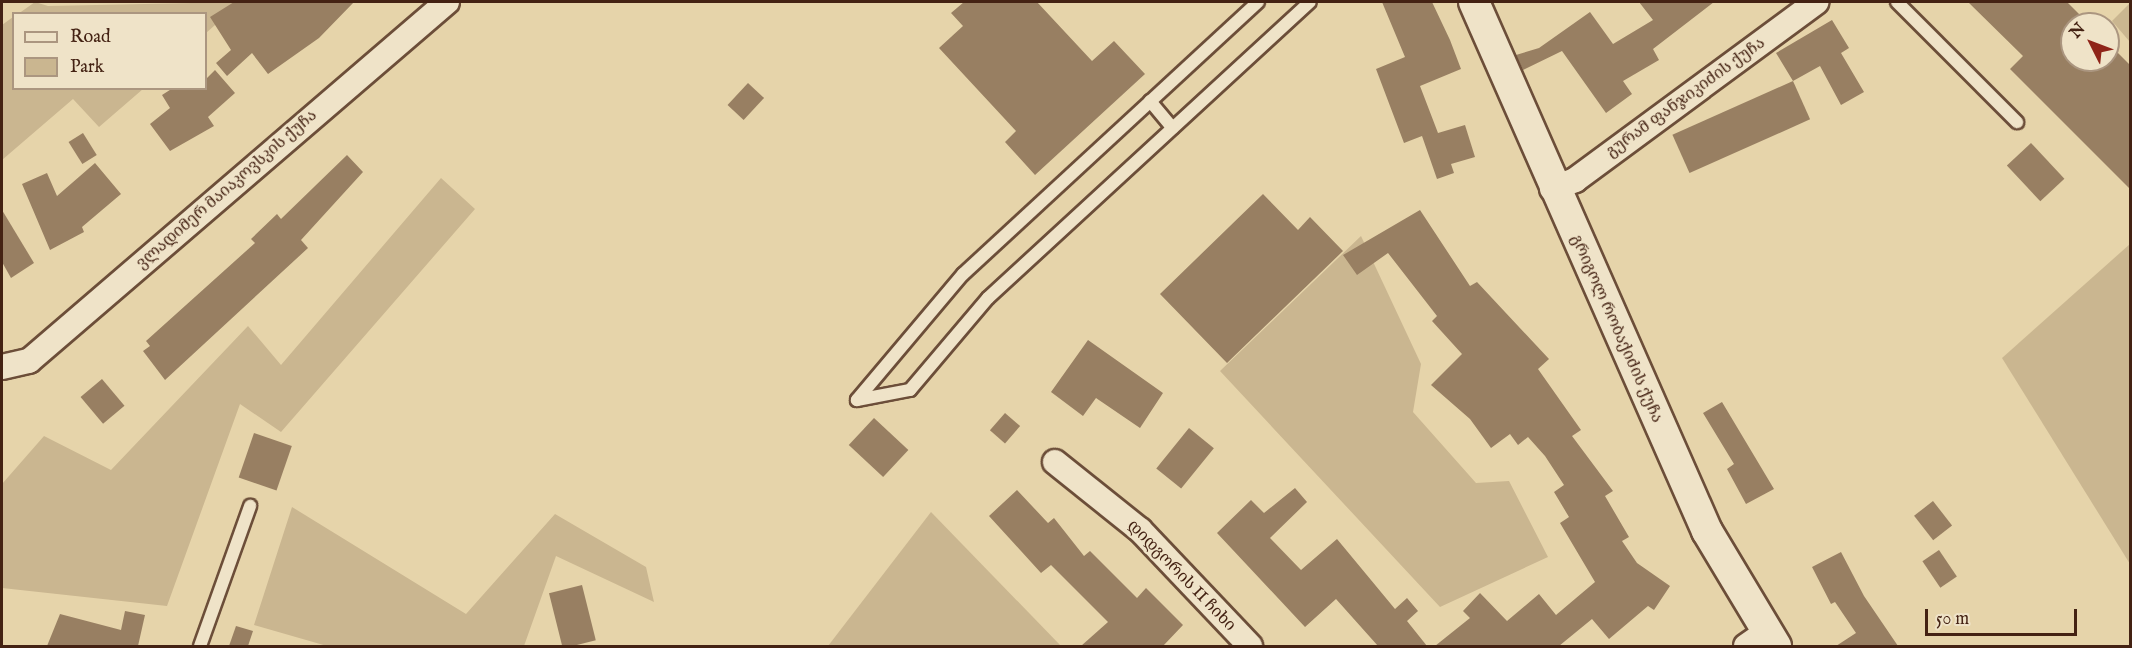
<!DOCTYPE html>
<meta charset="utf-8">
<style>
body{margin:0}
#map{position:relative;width:2132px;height:648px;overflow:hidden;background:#e6d4aa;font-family:"IM FELL English","Noto Serif Georgian",serif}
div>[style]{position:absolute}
.green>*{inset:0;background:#cab690}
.building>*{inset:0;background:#987f62;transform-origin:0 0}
.roads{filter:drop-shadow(2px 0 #6c4e39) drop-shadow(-2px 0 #6c4e39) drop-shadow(0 2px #6c4e39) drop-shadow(0 -2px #6c4e39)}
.service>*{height:12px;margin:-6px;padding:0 6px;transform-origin:6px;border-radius:6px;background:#efe3c8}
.minor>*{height:24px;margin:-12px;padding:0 12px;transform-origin:12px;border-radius:12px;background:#efe3c8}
.tertiary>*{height:30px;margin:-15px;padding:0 15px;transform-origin:15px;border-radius:15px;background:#efe3c8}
span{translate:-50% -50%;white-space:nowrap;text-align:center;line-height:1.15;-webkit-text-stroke:4.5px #efe3c8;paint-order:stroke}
.street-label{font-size:16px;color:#442213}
.frame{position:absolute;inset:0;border:3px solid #442213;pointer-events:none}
.legend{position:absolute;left:12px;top:12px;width:195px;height:78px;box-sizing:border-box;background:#efe3c8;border:2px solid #ab9680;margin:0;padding:8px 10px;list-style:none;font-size:18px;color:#442213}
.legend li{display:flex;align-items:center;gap:12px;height:30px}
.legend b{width:30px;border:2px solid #ab9680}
.north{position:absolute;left:2060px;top:12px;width:60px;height:60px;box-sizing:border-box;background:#efe3c8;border:2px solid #ab9680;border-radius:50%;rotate:312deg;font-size:16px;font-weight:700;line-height:24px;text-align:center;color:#442213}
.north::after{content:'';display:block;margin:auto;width:21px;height:27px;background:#8f2418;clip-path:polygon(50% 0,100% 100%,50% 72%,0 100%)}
.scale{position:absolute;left:1925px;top:609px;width:152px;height:27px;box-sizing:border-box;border:3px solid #442213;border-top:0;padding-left:8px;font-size:18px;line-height:21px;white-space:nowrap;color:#442213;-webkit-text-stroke:4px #efe3c8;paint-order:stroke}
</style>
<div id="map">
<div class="green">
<i style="clip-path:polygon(35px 2px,48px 6px,241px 2px,206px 33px,206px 14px,18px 14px)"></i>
<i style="clip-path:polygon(2130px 3px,2130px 42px,2112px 21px)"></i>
<i style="clip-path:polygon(13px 17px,14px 88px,143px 89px,99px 127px,73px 99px,2px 160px,2px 25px)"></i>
<i style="clip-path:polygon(441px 178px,475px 209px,281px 432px,240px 404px,167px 606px,2px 588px,2px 484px,44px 436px,111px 470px,248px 326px,281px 365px)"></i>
<i style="clip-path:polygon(1361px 236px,1421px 364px,1413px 412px,1476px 483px,1509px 481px,1548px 557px,1440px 607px,1220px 371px)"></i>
<i style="clip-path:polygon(2130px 244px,2130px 564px,2002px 358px)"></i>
<i style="clip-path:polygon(292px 507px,466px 614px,555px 514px,646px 567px,654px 602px,556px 556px,524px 646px,327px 646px,254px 625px)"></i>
<i style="clip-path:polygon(931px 512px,1061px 646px,828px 646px)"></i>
</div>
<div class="building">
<i style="clip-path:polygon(234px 2px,354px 2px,319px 38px,268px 74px,252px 53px,227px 76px,216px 63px,231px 50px,210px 17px)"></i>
<i style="clip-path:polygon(964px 2px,1037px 2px,1092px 61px,1114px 41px,1145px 74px,1035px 175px,1005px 142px,1016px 131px,939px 48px,963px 26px,951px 13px)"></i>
<i style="clip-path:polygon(1382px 2px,1432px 2px,1450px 40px,1461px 69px,1420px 86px,1438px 133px,1465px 125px,1475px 157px,1451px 164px,1454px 173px,1437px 179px,1422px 136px,1404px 143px,1376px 69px,1405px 57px)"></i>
<i style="clip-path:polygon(1639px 2px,1714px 2px,1653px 49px,1659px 60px,1623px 81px,1632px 94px,1606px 113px,1562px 51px,1523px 70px,1516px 55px,1539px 48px,1590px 12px,1613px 44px,1653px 20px)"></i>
<i style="clip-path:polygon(1968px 2px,2067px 2px,2089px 24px,2072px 24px,2072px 60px,2108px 60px,2108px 43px,2130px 65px,2130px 189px,2010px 69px,2023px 56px)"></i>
<i style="clip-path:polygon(1832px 20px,1849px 48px,1841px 53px,1864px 92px,1841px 105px,1820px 66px,1793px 81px,1776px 53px)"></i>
<i style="clip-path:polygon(215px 70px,235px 93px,208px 117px,214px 126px,170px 151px,150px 124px,170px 108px,162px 95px,173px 88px,206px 88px,206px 79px)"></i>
<i style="left:1793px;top:81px;width:42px;height:132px;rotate:66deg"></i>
<i style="left:748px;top:83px;width:22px;height:30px;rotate:43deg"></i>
<i style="left:83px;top:133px;width:26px;height:17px;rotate:58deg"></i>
<i style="left:2031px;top:143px;width:49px;height:33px;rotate:47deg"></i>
<i style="clip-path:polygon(347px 155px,363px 172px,301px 240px,308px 248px,165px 380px,143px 351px,150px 346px,146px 341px,255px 243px,251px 239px,277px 214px,281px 219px)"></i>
<i style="clip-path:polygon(95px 163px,121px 194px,82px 227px,84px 232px,50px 250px,22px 184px,47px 173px,57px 196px)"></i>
<i style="clip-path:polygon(1263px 194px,1298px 230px,1310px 217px,1343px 251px,1227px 363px,1160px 294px)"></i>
<i style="clip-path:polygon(2px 210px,34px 263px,11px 278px,2px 262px)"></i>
<i style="clip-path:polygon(1420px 210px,1470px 286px,1477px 282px,1549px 359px,1538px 369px,1581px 430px,1572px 436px,1613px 491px,1605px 496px,1629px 537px,1622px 541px,1637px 563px,1670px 586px,1654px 610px,1648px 606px,1609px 639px,1592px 619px,1559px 646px,1435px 646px,1470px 618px,1463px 611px,1480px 593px,1507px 621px,1539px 594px,1556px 615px,1595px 582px,1560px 523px,1569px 517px,1554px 492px,1564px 485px,1545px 456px,1528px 437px,1518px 445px,1510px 434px,1491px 448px,1470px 419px,1431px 385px,1462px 354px,1432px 321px,1437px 316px,1388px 253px,1357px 275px,1343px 255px)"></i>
<i style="clip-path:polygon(1088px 340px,1163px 393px,1140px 428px,1096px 398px,1083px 416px,1051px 392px)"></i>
<i style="left:102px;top:379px;width:35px;height:28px;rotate:50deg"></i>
<i style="clip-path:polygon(1722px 402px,1774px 489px,1746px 504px,1727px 469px,1734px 464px,1703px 413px)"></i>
<i style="left:1005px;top:413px;width:20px;height:23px;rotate:41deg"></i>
<i style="left:874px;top:418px;width:47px;height:37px;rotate:43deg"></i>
<i style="left:1189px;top:428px;width:32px;height:52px;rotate:39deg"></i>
<i style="left:254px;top:433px;width:40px;height:47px;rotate:19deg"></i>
<i style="clip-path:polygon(1295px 488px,1307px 502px,1270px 538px,1301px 570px,1337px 539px,1395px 609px,1407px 598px,1418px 611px,1407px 621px,1427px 646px,1378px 646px,1336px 599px,1305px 627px,1217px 533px,1251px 500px,1264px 513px)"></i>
<i style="clip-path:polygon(1017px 490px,1048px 523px,1054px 518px,1084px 556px,1090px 551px,1137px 598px,1146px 588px,1183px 625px,1163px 646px,1081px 646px,1108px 622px,1051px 565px,1041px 573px,989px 516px)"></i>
<i style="left:1933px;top:501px;width:31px;height:24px;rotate:52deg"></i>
<i style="left:1939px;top:550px;width:32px;height:20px;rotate:56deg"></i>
<i style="clip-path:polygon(1841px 552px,1864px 596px,1898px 646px,1836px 646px,1856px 633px,1835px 602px,1831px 604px,1812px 567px)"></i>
<i style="left:582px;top:585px;width:57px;height:34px;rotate:76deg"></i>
<i style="clip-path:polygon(125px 611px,145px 615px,138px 646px,47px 646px,60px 614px,121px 630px)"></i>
<i style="clip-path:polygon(236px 626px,253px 631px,248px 646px,229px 646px)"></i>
</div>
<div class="roads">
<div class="service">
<i style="left:1258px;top:2px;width:401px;rotate:137.3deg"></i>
<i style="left:963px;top:274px;width:165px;rotate:130.1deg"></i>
<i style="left:857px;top:400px;width:54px;rotate:-10.7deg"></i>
<i style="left:910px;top:390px;width:121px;rotate:-49.7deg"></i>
<i style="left:988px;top:298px;width:437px;rotate:-42.6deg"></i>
<i style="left:1897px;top:2px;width:170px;rotate:45deg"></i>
<i style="left:1150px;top:101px;width:35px;rotate:50deg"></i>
<i style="left:200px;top:646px;width:149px;rotate:-70.3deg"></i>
</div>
<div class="minor">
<i style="left:1552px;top:189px;width:25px;rotate:-21deg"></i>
<i style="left:1575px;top:180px;width:300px;rotate:-36.4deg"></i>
<i style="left:2px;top:367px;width:28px;rotate:-13deg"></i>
<i style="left:29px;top:361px;width:551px;rotate:-40.66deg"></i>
<i style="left:1055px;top:462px;width:109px;rotate:38.7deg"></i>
<i style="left:1140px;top:530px;width:160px;rotate:46.5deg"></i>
<i style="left:1746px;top:646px;width:21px;rotate:-35deg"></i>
</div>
<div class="tertiary">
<i style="left:1474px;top:2px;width:578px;rotate:66.23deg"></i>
<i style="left:1707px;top:531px;width:134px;rotate:59deg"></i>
</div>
</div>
<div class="street-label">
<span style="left:1686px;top:98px;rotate:-36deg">გურამ ფანჯიკიძის ქუჩა</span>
<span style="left:227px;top:190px;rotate:-41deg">ვლადიმერ მაიაკოვსკის ქუჩა</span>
<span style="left:1616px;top:329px;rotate:66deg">გრიგოლ რობაქიძის ქუჩა</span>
<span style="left:1181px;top:576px;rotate:46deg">დიდგორის II ჩიხი</span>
</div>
<div class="frame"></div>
<ul class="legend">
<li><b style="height:8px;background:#efe3c8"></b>Road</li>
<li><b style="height:16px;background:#cab690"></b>Park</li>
</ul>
<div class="north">N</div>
<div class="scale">50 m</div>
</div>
